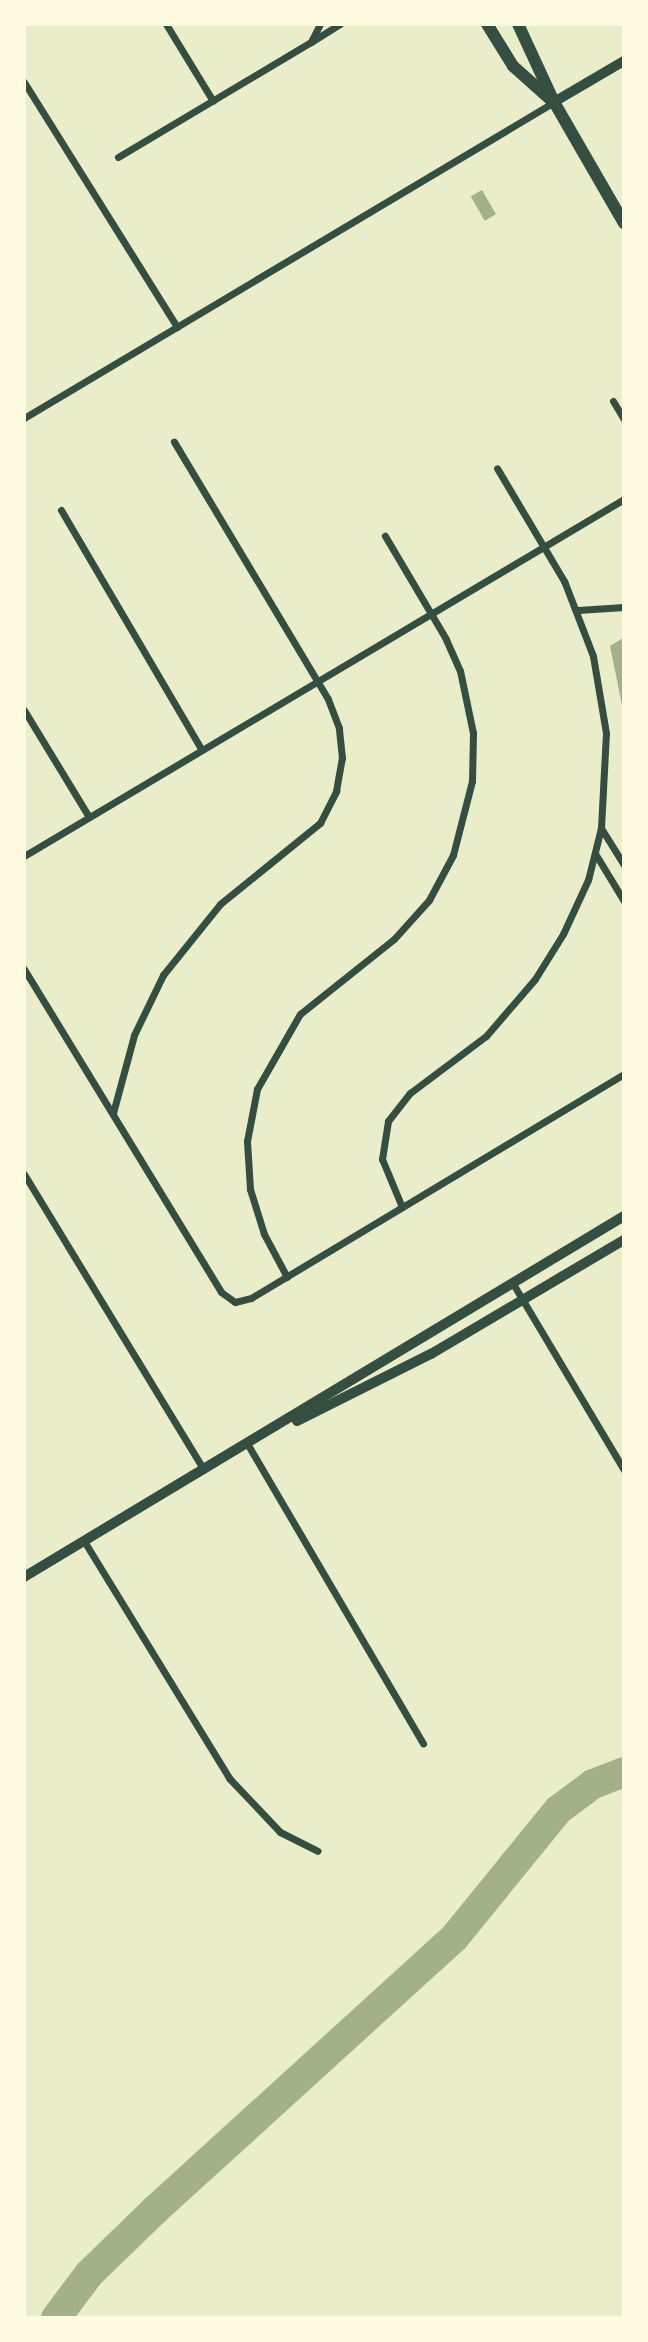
<!DOCTYPE html>
<style>
body{margin:0}
#map{position:relative;width:648px;height:2342px;overflow:hidden;background:#e9edc9;font-family:"PT Sans Narrow",sans-serif}
div>[style]{position:absolute}
.water>*{inset:0;background:#a3b18a;transform-origin:0 0}
.river>*{height:30px;margin:-15px;padding:0 15px;transform-origin:15px;border-radius:15px;background:#a3b18a}
.minor>*{height:7px;margin:-3.5px;padding:0 3.5px;transform-origin:3.5px;border-radius:3.5px;background:#344e41}
.tertiary>*{height:10px;margin:-5px;padding:0 5px;transform-origin:5px;border-radius:5px;background:#344e41}
.secondary>*{height:12px;margin:-6px;padding:0 6px;transform-origin:6px;border-radius:6px;background:#344e41}
span{translate:-50% -50%;white-space:nowrap;text-align:center;line-height:1.15;-webkit-text-stroke:5px #fefae0;paint-order:stroke}
.frame{position:absolute;inset:0;border:26px solid #fefae0;pointer-events:none}
</style>
<div id="map">
<div class="water">
<i style="left:482px;top:190px;width:28px;height:13px;rotate:60deg"></i>
<i style="clip-path:polygon(623px 638px,623px 710px,610px 646px)"></i>
</div>
<div class="river">
<i style="left:56px;top:2318px;width:55px;rotate:-53.1deg"></i>
<i style="left:89px;top:2274px;width:92px;rotate:-44.1deg"></i>
<i style="left:155px;top:2210px;width:404px;rotate:-42.3deg"></i>
<i style="left:454px;top:1938px;width:165px;rotate:-50.9deg"></i>
<i style="left:558px;top:1810px;width:44px;rotate:-36.6deg"></i>
<i style="left:593px;top:1784px;width:33px;rotate:-21deg"></i>
</div>
<div class="minor">
<i style="left:166px;top:24px;width:90px;rotate:58.6deg"></i>
<i style="left:320px;top:24px;width:20px;rotate:117deg"></i>
<i style="left:311px;top:42px;width:34px;rotate:-32deg"></i>
<i style="left:24px;top:82px;width:289px;rotate:58deg"></i>
<i style="left:118px;top:157px;width:225px;rotate:-30.8deg"></i>
<i style="left:613px;top:401px;width:21px;rotate:59deg"></i>
<i style="left:24px;top:418px;width:617px;rotate:-30.8deg"></i>
<i style="left:61px;top:510px;width:278px;rotate:59.6deg"></i>
<i style="left:578px;top:610px;width:46px;rotate:-3.7deg"></i>
<i style="left:24px;top:710px;width:125px;rotate:58.7deg"></i>
<i style="left:601px;top:828px;width:44px;rotate:58.1deg"></i>
<i style="left:596px;top:855px;width:54px;rotate:58.7deg"></i>
<i style="left:24px;top:856px;width:698px;rotate:-30.75deg"></i>
<i style="left:24px;top:969px;width:378px;rotate:58.6deg"></i>
<i style="left:221px;top:1292px;width:17px;rotate:36deg"></i>
<i style="left:235px;top:1302px;width:16px;rotate:-14deg"></i>
<i style="left:251px;top:1298px;width:435px;rotate:-31deg"></i>
<i style="left:113px;top:1113px;width:81px;rotate:-74.9deg"></i>
<i style="left:134px;top:1035px;width:67px;rotate:-64.2deg"></i>
<i style="left:163px;top:975px;width:91px;rotate:-51.2deg"></i>
<i style="left:220px;top:904px;width:129px;rotate:-39deg"></i>
<i style="left:320px;top:823px;width:36px;rotate:-63deg"></i>
<i style="left:336px;top:791px;width:34px;rotate:-80deg"></i>
<i style="left:342px;top:758px;width:30px;rotate:-96deg"></i>
<i style="left:339px;top:728px;width:31px;rotate:-111deg"></i>
<i style="left:328px;top:699px;width:300px;rotate:-120.9deg"></i>
<i style="left:24px;top:1174px;width:346px;rotate:58.7deg"></i>
<i style="left:402px;top:1207px;width:52px;rotate:-112.6deg"></i>
<i style="left:382px;top:1159px;width:38px;rotate:-81deg"></i>
<i style="left:388px;top:1121px;width:36px;rotate:-52deg"></i>
<i style="left:410px;top:1093px;width:95px;rotate:-36.9deg"></i>
<i style="left:486px;top:1036px;width:75px;rotate:-49.3deg"></i>
<i style="left:535px;top:979px;width:53px;rotate:-58.1deg"></i>
<i style="left:563px;top:934px;width:60px;rotate:-65.2deg"></i>
<i style="left:588px;top:880px;width:54px;rotate:-76deg"></i>
<i style="left:601px;top:828px;width:95px;rotate:-87deg"></i>
<i style="left:606px;top:733px;width:78px;rotate:-99.6deg"></i>
<i style="left:593px;top:656px;width:80px;rotate:-111.1deg"></i>
<i style="left:564px;top:581px;width:131px;rotate:-120.7deg"></i>
<i style="left:287px;top:1277px;width:49px;rotate:-118.1deg"></i>
<i style="left:264px;top:1234px;width:47px;rotate:-107.3deg"></i>
<i style="left:250px;top:1189px;width:48px;rotate:-93.6deg"></i>
<i style="left:247px;top:1141px;width:53px;rotate:-79.1deg"></i>
<i style="left:257px;top:1089px;width:86px;rotate:-60.2deg"></i>
<i style="left:300px;top:1014px;width:120px;rotate:-38.6deg"></i>
<i style="left:394px;top:939px;width:52px;rotate:-48.1deg"></i>
<i style="left:429px;top:900px;width:51px;rotate:-61.9deg"></i>
<i style="left:453px;top:855px;width:76px;rotate:-75.6deg"></i>
<i style="left:472px;top:781px;width:48px;rotate:-88.8deg"></i>
<i style="left:473px;top:733px;width:63px;rotate:-101.8deg"></i>
<i style="left:460px;top:671px;width:35px;rotate:-114deg"></i>
<i style="left:446px;top:639px;width:120px;rotate:-120.6deg"></i>
<i style="left:512px;top:1282px;width:219px;rotate:59.2deg"></i>
<i style="left:248px;top:1445px;width:346px;rotate:59.6deg"></i>
<i style="left:84px;top:1541px;width:278px;rotate:58.5deg"></i>
<i style="left:229px;top:1778px;width:74px;rotate:46.6deg"></i>
<i style="left:280px;top:1832px;width:42px;rotate:26.6deg"></i>
</div>
<div class="tertiary">
<i style="left:554px;top:102px;width:81px;rotate:-30.4deg"></i>
<i style="left:297px;top:1421px;width:150px;rotate:-26.6deg"></i>
<i style="left:431px;top:1354px;width:224px;rotate:-30.6deg"></i>
<i style="left:24px;top:1577px;width:700px;rotate:-31.03deg"></i>
</div>
<div class="secondary">
<i style="left:487px;top:24px;width:49px;rotate:58.2deg"></i>
<i style="left:513px;top:66px;width:51px;rotate:41.8deg"></i>
<i style="left:518px;top:24px;width:86px;rotate:65.2deg"></i>
<i style="left:554px;top:102px;width:140px;rotate:60deg"></i>
</div>
<div class="frame"></div>
</div>
